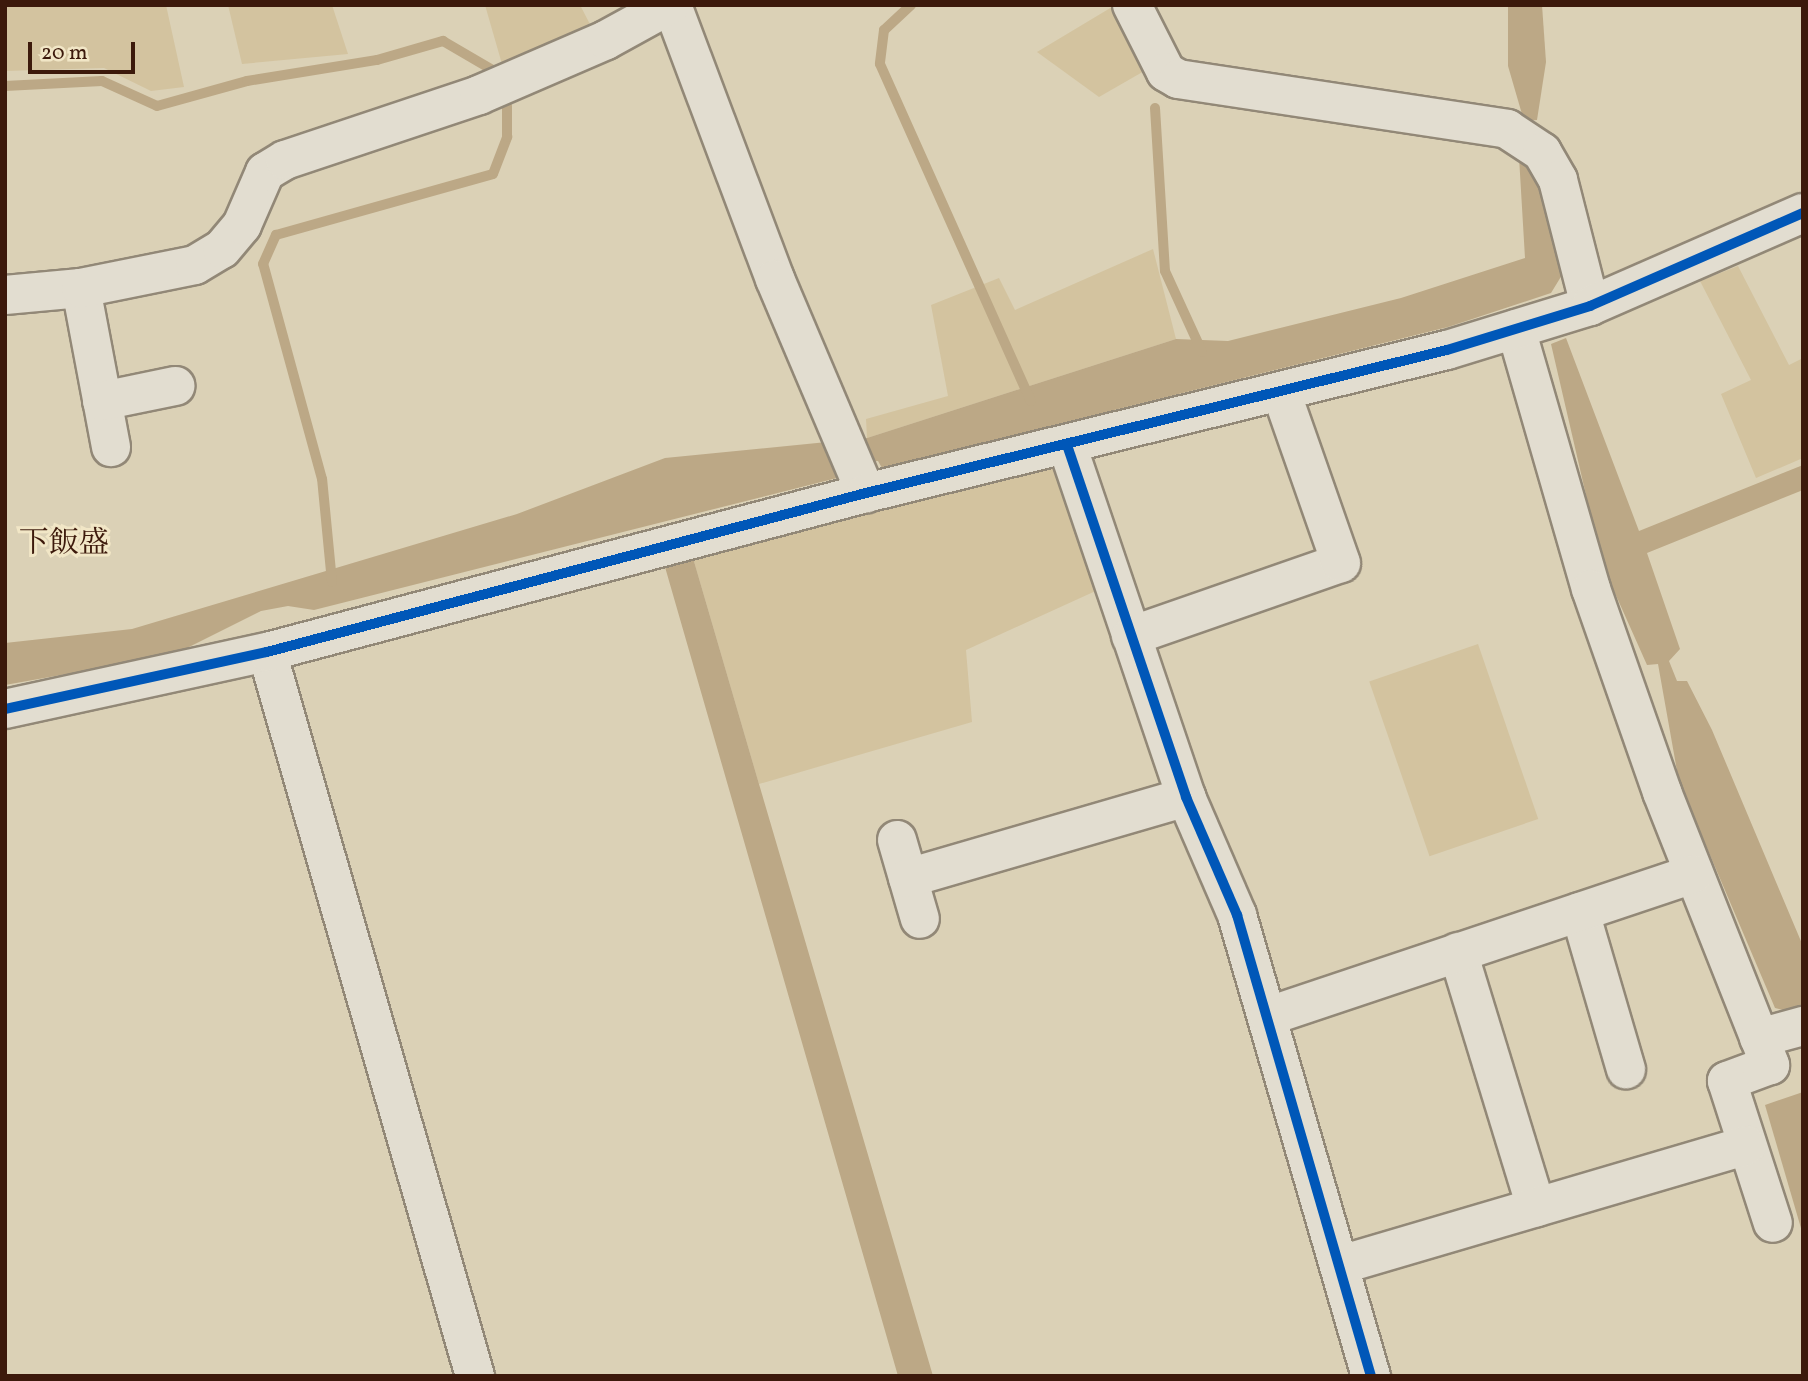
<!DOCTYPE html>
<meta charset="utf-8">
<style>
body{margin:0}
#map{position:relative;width:1808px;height:1381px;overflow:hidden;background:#dbd1b6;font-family:Vollkorn,"Noto Serif JP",serif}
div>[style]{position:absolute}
.green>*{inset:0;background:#d3c39f;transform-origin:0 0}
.water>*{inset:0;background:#bca886}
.stream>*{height:10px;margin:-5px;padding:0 5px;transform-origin:5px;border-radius:5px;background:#bca886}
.roads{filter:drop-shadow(2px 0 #928877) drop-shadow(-2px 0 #928877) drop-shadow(0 2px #928877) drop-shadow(0 -2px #928877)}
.minor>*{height:38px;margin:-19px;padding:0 19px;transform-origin:19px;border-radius:19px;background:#e2ddd0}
.cycleway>*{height:10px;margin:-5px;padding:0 5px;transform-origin:5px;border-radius:5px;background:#0057b8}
span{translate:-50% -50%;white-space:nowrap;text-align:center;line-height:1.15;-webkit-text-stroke:6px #f1e6c6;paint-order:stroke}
.neighbourhood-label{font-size:30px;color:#3c190b}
.frame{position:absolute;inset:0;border:7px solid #3c190b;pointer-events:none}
.scale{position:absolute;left:28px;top:42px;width:107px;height:32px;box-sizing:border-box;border:4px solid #3c190b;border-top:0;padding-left:9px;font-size:21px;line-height:24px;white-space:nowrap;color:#3c190b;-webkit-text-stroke:5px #f1e6c6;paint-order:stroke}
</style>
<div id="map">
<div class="green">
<i style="clip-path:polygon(5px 5px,166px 5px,184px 87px,151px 91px,104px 68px,5px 71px)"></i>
<i style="clip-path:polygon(228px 5px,332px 5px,348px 54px,242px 64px)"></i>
<i style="clip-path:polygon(485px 5px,580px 5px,593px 30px,504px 71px)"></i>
<i style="clip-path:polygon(1112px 7px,1146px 70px,1099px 97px,1037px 52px)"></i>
<i style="clip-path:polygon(1153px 249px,1176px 339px,867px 438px,866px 419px,948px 396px,931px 305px,999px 278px,1015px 310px)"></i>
<i style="clip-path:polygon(1738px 266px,1789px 365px,1803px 358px,1803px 458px,1756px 478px,1721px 394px,1751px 380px,1700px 281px)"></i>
<i style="clip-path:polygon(1054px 466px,1100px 589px,966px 650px,972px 722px,759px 784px,693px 558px)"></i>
<i style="left:1478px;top:644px;width:185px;height:115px;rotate:71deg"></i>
</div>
<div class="water">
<i style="clip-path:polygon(1508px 5px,1542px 5px,1546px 62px,1537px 120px,1524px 121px,1508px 66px)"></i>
<i style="clip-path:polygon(1519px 157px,1539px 173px,1555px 221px,1562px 275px,1551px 293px,1448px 327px,882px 468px,878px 461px,843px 465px,837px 478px,314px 610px,288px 606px,261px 611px,173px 655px,5px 685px,5px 643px,132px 629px,517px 514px,665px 458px,867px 438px,1176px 339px,1228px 341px,1401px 298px,1525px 258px)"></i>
<i style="clip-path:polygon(1566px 338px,1639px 531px,1803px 465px,1803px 490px,1647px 553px,1680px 649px,1669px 661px,1677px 681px,1687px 681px,1712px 730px,1803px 946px,1803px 1015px,1775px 1008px,1679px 782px,1658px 664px,1647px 665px,1602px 564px,1551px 344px)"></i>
<i style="clip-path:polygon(693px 558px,759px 784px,933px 1376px,898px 1376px,665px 567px)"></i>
<i style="clip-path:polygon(1803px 1092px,1803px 1235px,1765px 1105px)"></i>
</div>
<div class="stream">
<i style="left:911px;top:5px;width:37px;rotate:137deg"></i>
<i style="left:884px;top:30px;width:34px;rotate:97deg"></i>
<i style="left:880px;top:64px;width:369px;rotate:65.9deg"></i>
<i style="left:5px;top:86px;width:97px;rotate:-3deg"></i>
<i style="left:102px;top:81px;width:60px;rotate:24.4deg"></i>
<i style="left:157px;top:106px;width:93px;rotate:-15.5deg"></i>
<i style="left:247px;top:81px;width:132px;rotate:-9.2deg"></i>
<i style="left:377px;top:60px;width:69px;rotate:-16.1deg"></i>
<i style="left:443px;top:41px;width:56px;rotate:30.3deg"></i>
<i style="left:1155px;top:108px;width:163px;rotate:86.5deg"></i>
<i style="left:1165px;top:271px;width:89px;rotate:65.4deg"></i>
<i style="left:332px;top:582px;width:103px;rotate:-95.5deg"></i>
<i style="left:322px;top:479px;width:223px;rotate:-105.3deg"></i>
<i style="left:263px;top:264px;width:32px;rotate:-66deg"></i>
<i style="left:276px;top:235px;width:225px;rotate:-15.7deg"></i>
<i style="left:493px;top:174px;width:40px;rotate:-69deg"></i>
<i style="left:507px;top:137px;width:31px;rotate:-90deg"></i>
</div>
<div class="roads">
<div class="minor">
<i style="left:672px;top:5px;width:293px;rotate:69.4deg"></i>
<i style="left:775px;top:279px;width:233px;rotate:67deg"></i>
<i style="left:1132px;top:5px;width:75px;rotate:63.1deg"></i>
<i style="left:1166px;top:72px;width:14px;rotate:30deg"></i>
<i style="left:1178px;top:79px;width:333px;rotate:8.6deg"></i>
<i style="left:1507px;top:129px;width:42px;rotate:33.3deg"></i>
<i style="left:1542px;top:152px;width:32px;rotate:60deg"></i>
<i style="left:1558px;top:180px;width:130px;rotate:75.7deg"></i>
<i style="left:81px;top:288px;width:162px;rotate:79.3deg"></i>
<i style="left:5px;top:295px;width:76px;rotate:-5.3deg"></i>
<i style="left:81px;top:288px;width:116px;rotate:-11.4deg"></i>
<i style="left:195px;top:265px;width:31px;rotate:-31deg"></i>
<i style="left:222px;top:249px;width:31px;rotate:-50deg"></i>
<i style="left:242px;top:225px;width:58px;rotate:-66.5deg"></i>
<i style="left:265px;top:172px;width:23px;rotate:-31deg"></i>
<i style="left:285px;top:160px;width:205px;rotate:-18.5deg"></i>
<i style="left:479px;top:95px;width:138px;rotate:-23.4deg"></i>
<i style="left:606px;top:40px;width:73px;rotate:-28.7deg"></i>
<i style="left:1516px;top:329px;width:271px;rotate:73.9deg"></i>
<i style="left:1591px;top:589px;width:215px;rotate:70.7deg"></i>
<i style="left:1662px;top:792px;width:294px;rotate:68.4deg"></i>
<i style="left:1770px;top:1065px;width:46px;rotate:159.6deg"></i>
<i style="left:1727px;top:1081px;width:149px;rotate:72.1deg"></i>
<i style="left:102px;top:401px;width:75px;rotate:-11.6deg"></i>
<i style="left:1067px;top:445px;width:372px;rotate:71.3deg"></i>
<i style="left:1186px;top:797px;width:129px;rotate:66.6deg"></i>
<i style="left:1237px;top:915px;width:480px;rotate:73.8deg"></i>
<i style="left:1131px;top:636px;width:222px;rotate:-19.2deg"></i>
<i style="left:1341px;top:563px;width:181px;rotate:-109.3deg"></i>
<i style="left:267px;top:652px;width:753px;rotate:73.97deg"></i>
<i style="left:5px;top:709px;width:268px;rotate:-12.3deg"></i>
<i style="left:267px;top:652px;width:620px;rotate:-14.87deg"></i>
<i style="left:866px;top:493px;width:598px;rotate:-13.83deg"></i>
<i style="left:1447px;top:350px;width:150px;rotate:-17.1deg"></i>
<i style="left:1590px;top:306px;width:232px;rotate:-23.6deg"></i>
<i style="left:897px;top:840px;width:82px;rotate:73.8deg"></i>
<i style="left:908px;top:878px;width:290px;rotate:-16.2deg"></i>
<i style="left:1580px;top:912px;width:164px;rotate:73.7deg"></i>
<i style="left:1458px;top:952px;width:267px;rotate:73deg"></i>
<i style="left:1269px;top:1016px;width:448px;rotate:-18.5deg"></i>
<i style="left:1759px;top:1038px;width:46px;rotate:-15.3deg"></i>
<i style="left:1340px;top:1265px;width:424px;rotate:-16.4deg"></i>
</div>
</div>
<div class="cycleway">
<i style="left:1067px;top:445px;width:372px;rotate:71.3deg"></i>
<i style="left:1186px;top:797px;width:129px;rotate:66.6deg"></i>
<i style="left:1237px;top:915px;width:480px;rotate:73.8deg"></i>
<i style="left:5px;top:709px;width:268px;rotate:-12.3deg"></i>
<i style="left:267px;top:652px;width:620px;rotate:-14.87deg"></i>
<i style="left:866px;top:493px;width:598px;rotate:-13.83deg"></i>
<i style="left:1447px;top:350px;width:150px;rotate:-17.1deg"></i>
<i style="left:1590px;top:306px;width:232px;rotate:-23.6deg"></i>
</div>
<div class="neighbourhood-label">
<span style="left:64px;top:544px">下飯盛</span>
</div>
<div class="frame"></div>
<div class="scale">20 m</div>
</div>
